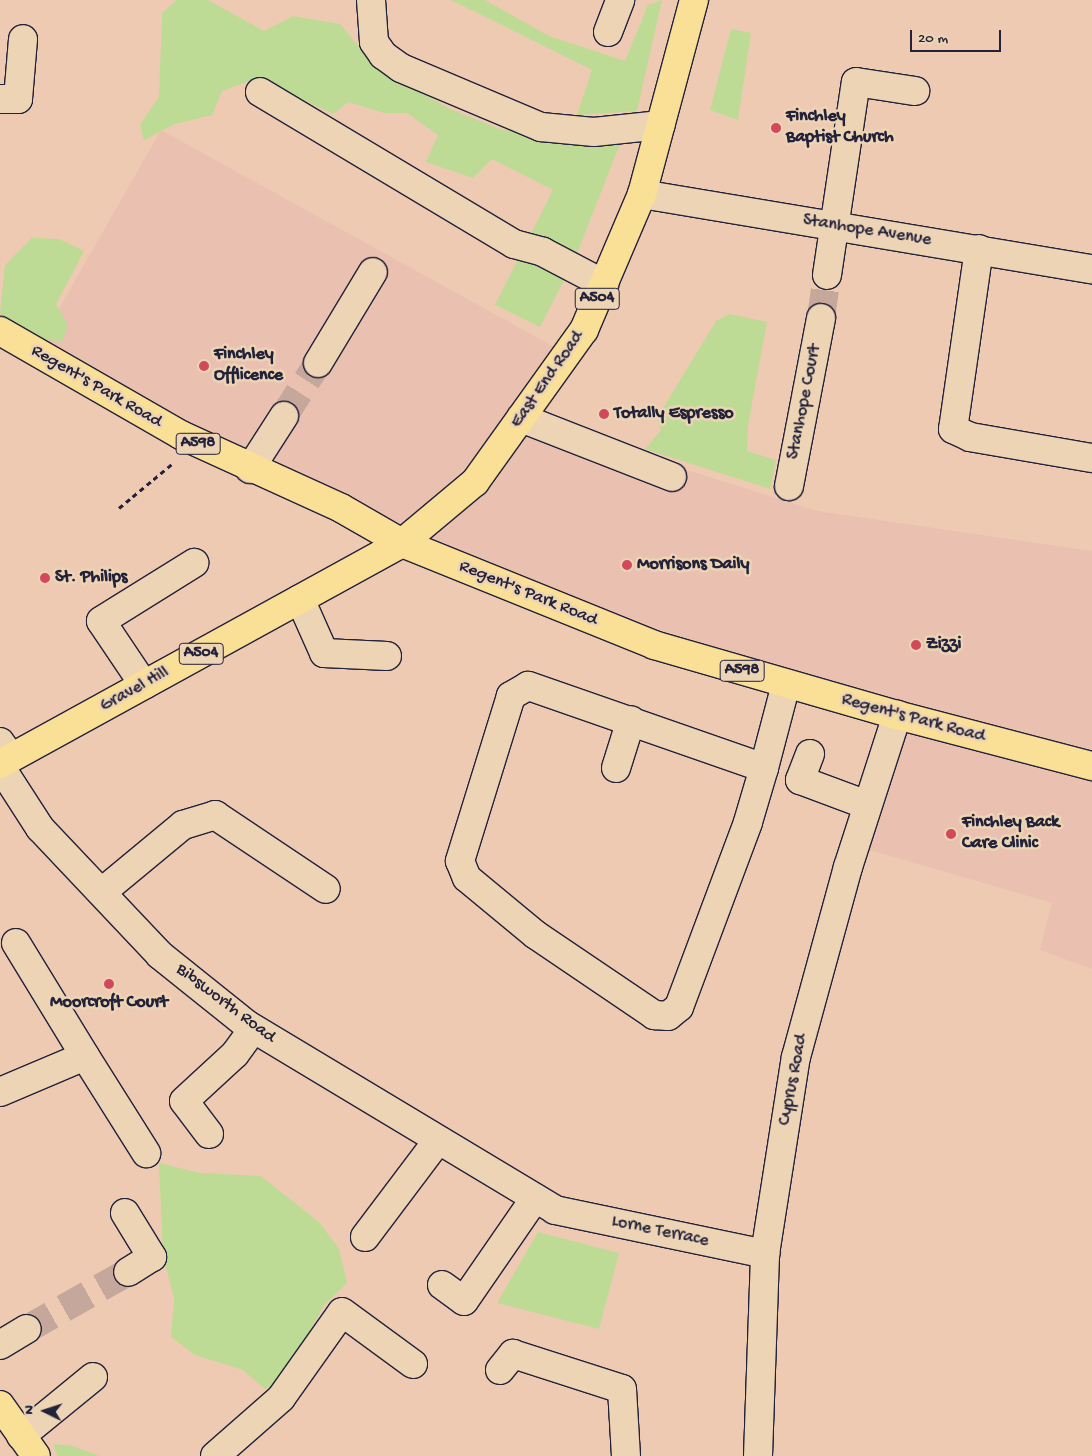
<!DOCTYPE html>
<style>
body{margin:0}
#map{position:relative;width:1092px;height:1456px;overflow:hidden;background:#eecab3;font-family:"Gochi Hand",sans-serif}
div>[style]{position:absolute}
.built>*{inset:0;background:#eac0b0}
.green>*{inset:0;background:#bddb94}
.minor-tunnel>*{height:28px;margin-top:-14px;transform-origin:0;background:repeating-linear-gradient(90deg,#c5a89b 0 28px,transparent 0 42px)}
.path>*{height:3px;margin-top:-1.5px;transform-origin:0;background:repeating-linear-gradient(90deg,#22223b 0 5px,transparent 0 9px)}
.roads{filter:drop-shadow(1px 0 #22223b) drop-shadow(-1px 0 #22223b) drop-shadow(0 1px #22223b) drop-shadow(0 -1px #22223b)}
.minor>*{height:28px;margin:-14px;padding:0 14px;transform-origin:14px;border-radius:14px;background:#edd4b5}
.major>*{height:28px;margin:-14px;padding:0 14px;transform-origin:14px;border-radius:14px;background:#fadf96}
.dots>*{width:14px;height:14px;translate:-50% -50%;box-sizing:border-box;border:2px solid #edd4b5;border-radius:50%}
span{translate:-50% -50%;white-space:nowrap;text-align:center;line-height:1.15;-webkit-text-stroke:5px #edd4b5;paint-order:stroke}
.shield-label span{padding:1px 4px;background:#edd4b5;border:1px solid;border-radius:4px;-webkit-text-stroke-width:0}
.shield-label{font-size:16px;color:#22223b;font-weight:700}
.poi-label{font-size:18px;color:#22223b;font-weight:700}
.left{translate:0 -50%;text-align:left}
.street-label{font-size:18px;color:#22223b}
.north{position:absolute;left:20px;top:1386px;width:50px;height:50px;-webkit-text-stroke:4px #edd4b5;paint-order:stroke;rotate:274deg;font-size:14px;font-weight:700;line-height:20px;text-align:center;color:#22223b}
.north::after{content:'';display:block;margin:auto;width:18px;height:22px;background:#22223b;clip-path:polygon(50% 0,100% 100%,50% 72%,0 100%)}
.scale{position:absolute;left:910px;top:30px;width:91px;height:22px;box-sizing:border-box;border:2px solid #22223b;border-top:0;padding-left:6px;font-size:15px;line-height:18px;white-space:nowrap;color:#22223b;-webkit-text-stroke:4px #edd4b5;paint-order:stroke}
</style>
<div id="map">
<div class="built">
<i style="clip-path:polygon(161px 130px,567px 354px,525px 413px,668px 464px,817px 511px,1092px 551px,1092px 969px,1040px 950px,1052px 903px,856px 846px,895px 717px,402px 543px,35px 351px)"></i>
</div>
<div class="green">
<i style="clip-path:polygon(176px 0,208px 0,264px 31px,293px 16px,340px 24px,376px 67px,450px 109px,502px 130px,610px 137px,620px 144px,574px 261px,540px 327px,495px 305px,553px 190px,492px 159px,473px 178px,426px 162px,438px 135px,407px 113px,384px 113px,348px 102px,334px 114px,256px 79px,222px 91px,212px 115px,175px 124px,144px 140px,140px 124px,159px 97px,162px 13px)"></i>
<i style="clip-path:polygon(451px 0,485px 0,549px 36px,625px 61px,648px 5px,662px 0,637px 111px,577px 115px,592px 70px)"></i>
<i style="clip-path:polygon(731px 29px,751px 33px,738px 120px,710px 110px)"></i>
<i style="clip-path:polygon(32px 238px,59px 239px,84px 251px,56px 304px,68px 325px,62px 342px,23px 336px,0 313px,5px 265px)"></i>
<i style="clip-path:polygon(729px 314px,767px 322px,748px 425px,747px 451px,776px 460px,770px 489px,645px 449px,661px 430px,657px 418px,716px 321px)"></i>
<i style="clip-path:polygon(159px 1163px,200px 1173px,261px 1176px,319px 1222px,339px 1249px,347px 1283px,324px 1305px,282px 1383px,265px 1389px,243px 1370px,195px 1355px,171px 1337px,174px 1298px,163px 1256px)"></i>
<i style="clip-path:polygon(538px 1232px,619px 1253px,599px 1329px,497px 1303px)"></i>
<i style="clip-path:polygon(53px 1444px,72px 1446px,100px 1456px,58px 1456px)"></i>
</div>
<div class="minor-tunnel">
<i style="left:821px;top:318px;width:43px;rotate:-82.1deg"></i>
<i style="left:284px;top:416px;width:63px;rotate:-57.3deg"></i>
<i style="left:27px;top:1329px;width:116px;rotate:-29.4deg"></i>
</div>
<div class="path">
<i style="left:119px;top:508px;width:69px;rotate:-39.7deg"></i>
</div>
<div class="roads">
<div class="minor">
<i style="left:371px;top:0;width:42px;rotate:85.9deg"></i>
<i style="left:374px;top:42px;width:16px;rotate:55deg"></i>
<i style="left:383px;top:55px;width:22px;rotate:36deg"></i>
<i style="left:401px;top:68px;width:152px;rotate:22.9deg"></i>
<i style="left:541px;top:127px;width:53px;rotate:5.4deg"></i>
<i style="left:594px;top:132px;width:67px;rotate:-6deg"></i>
<i style="left:608px;top:32px;width:34px;rotate:-69deg"></i>
<i style="left:260px;top:92px;width:296px;rotate:30.9deg"></i>
<i style="left:514px;top:244px;width:30px;rotate:15deg"></i>
<i style="left:543px;top:252px;width:69px;rotate:27.7deg"></i>
<i style="left:0;top:99px;width:18px"></i>
<i style="left:18px;top:99px;width:60px;rotate:-85.2deg"></i>
<i style="left:642px;top:194px;width:456px;rotate:9.5deg"></i>
<i style="left:979px;top:249px;width:182px;rotate:98.2deg"></i>
<i style="left:953px;top:429px;width:19px;rotate:25deg"></i>
<i style="left:970px;top:437px;width:124px;rotate:9.8deg"></i>
<i style="left:827px;top:275px;width:195px;rotate:-81.5deg"></i>
<i style="left:856px;top:82px;width:60px;rotate:8.7deg"></i>
<i style="left:318px;top:363px;width:106px;rotate:-58.9deg"></i>
<i style="left:521px;top:418px;width:162px;rotate:21.3deg"></i>
<i style="left:250px;top:469px;width:63px;rotate:-57.3deg"></i>
<i style="left:789px;top:486px;width:171px;rotate:-79.2deg"></i>
<i style="left:300px;top:599px;width:59px;rotate:66deg"></i>
<i style="left:324px;top:653px;width:63px;rotate:2.7deg"></i>
<i style="left:144px;top:685px;width:77px;rotate:-123.9deg"></i>
<i style="left:101px;top:621px;width:110px;rotate:-31.9deg"></i>
<i style="left:0;top:742px;width:19px;rotate:55deg"></i>
<i style="left:810px;top:754px;width:28px;rotate:111deg"></i>
<i style="left:800px;top:780px;width:72px;rotate:20.5deg"></i>
<i style="left:0;top:766px;width:74px;rotate:57.2deg"></i>
<i style="left:40px;top:828px;width:175px;rotate:46.6deg"></i>
<i style="left:160px;top:955px;width:110px;rotate:38.7deg"></i>
<i style="left:246px;top:1024px;width:361px;rotate:31deg"></i>
<i style="left:555px;top:1210px;width:215px;rotate:11.8deg"></i>
<i style="left:616px;top:768px;width:50px;rotate:-72.6deg"></i>
<i style="left:764px;top:768px;width:250px;rotate:-160.8deg"></i>
<i style="left:528px;top:686px;width:20px;rotate:150deg"></i>
<i style="left:511px;top:696px;width:173px;rotate:107.2deg"></i>
<i style="left:460px;top:861px;width:18px;rotate:68deg"></i>
<i style="left:467px;top:878px;width:89px;rotate:39.6deg"></i>
<i style="left:536px;top:935px;width:143px;rotate:34.1deg"></i>
<i style="left:654px;top:1015px;width:14px;rotate:4deg"></i>
<i style="left:668px;top:1016px;width:14px;rotate:-39deg"></i>
<i style="left:679px;top:1007px;width:197px;rotate:-69.5deg"></i>
<i style="left:748px;top:822px;width:56px;rotate:-73.5deg"></i>
<i style="left:764px;top:768px;width:87px;rotate:-75.3deg"></i>
<i style="left:102px;top:892px;width:105px;rotate:-39.6deg"></i>
<i style="left:183px;top:825px;width:34px;rotate:-17deg"></i>
<i style="left:215px;top:815px;width:133px;rotate:33.7deg"></i>
<i style="left:16px;top:943px;width:132px;rotate:58.6deg"></i>
<i style="left:0;top:1092px;width:92px;rotate:-23deg"></i>
<i style="left:85px;top:1056px;width:115px;rotate:57.8deg"></i>
<i style="left:209px;top:1134px;width:41px;rotate:-127.1deg"></i>
<i style="left:184px;top:1101px;width:69px;rotate:-42.7deg"></i>
<i style="left:235px;top:1054px;width:31px;rotate:-54deg"></i>
<i style="left:125px;top:1213px;width:52px;rotate:58.5deg"></i>
<i style="left:152px;top:1257px;width:28px;rotate:148deg"></i>
<i style="left:365px;top:1237px;width:121px;rotate:-53deg"></i>
<i style="left:442px;top:1285px;width:27px;rotate:36deg"></i>
<i style="left:464px;top:1301px;width:125px;rotate:-55.4deg"></i>
<i style="left:0;top:1345px;width:31px;rotate:-31deg"></i>
<i style="left:500px;top:1370px;width:21px;rotate:-51deg"></i>
<i style="left:513px;top:1354px;width:114px;rotate:17.8deg"></i>
<i style="left:622px;top:1389px;width:67px;rotate:86.6deg"></i>
<i style="left:21px;top:1436px;width:93px;rotate:-39.3deg"></i>
<i style="left:215px;top:1456px;width:88px;rotate:-41.3deg"></i>
<i style="left:281px;top:1398px;width:105px;rotate:-54.7deg"></i>
<i style="left:342px;top:1312px;width:88px;rotate:36.2deg"></i>
<i style="left:758px;top:1456px;width:202px;rotate:-88deg"></i>
<i style="left:765px;top:1254px;width:199px;rotate:-81.1deg"></i>
<i style="left:796px;top:1057px;width:197px;rotate:-74.7deg"></i>
<i style="left:848px;top:867px;width:160px;rotate:-72.1deg"></i>
</div>
<div class="major">
<i style="left:0;top:331px;width:209px;rotate:29.9deg"></i>
<i style="left:181px;top:435px;width:176px;rotate:24.5deg"></i>
<i style="left:341px;top:508px;width:70px;rotate:29.8deg"></i>
<i style="left:402px;top:543px;width:272px;rotate:22deg"></i>
<i style="left:654px;top:645px;width:253px;rotate:16.1deg"></i>
<i style="left:897px;top:715px;width:202px;rotate:14.7deg"></i>
<i style="left:0;top:764px;width:459px;rotate:-28.8deg"></i>
<i style="left:402px;top:543px;width:95px;rotate:-39.9deg"></i>
<i style="left:475px;top:482px;width:187px;rotate:-54.4deg"></i>
<i style="left:584px;top:330px;width:148px;rotate:-66.9deg"></i>
<i style="left:642px;top:194px;width:201px;rotate:-75deg"></i>
<i style="left:0;top:1405px;width:62px;rotate:54.8deg"></i>
</div>
</div>
<div class="dots">
<i style="left:776px;top:128px;background:#d1495b"></i>
<i style="left:204px;top:366px;background:#d1495b"></i>
<i style="left:604px;top:414px;background:#d1495b"></i>
<i style="left:627px;top:565px;background:#d1495b"></i>
<i style="left:45px;top:578px;background:#d1495b"></i>
<i style="left:916px;top:645px;background:#d1495b"></i>
<i style="left:951px;top:834px;background:#d1495b"></i>
<i style="left:109px;top:984px;background:#d1495b"></i>
</div>
<div class="shield-label">
<span style="left:597px;top:299px">A504</span>
<span style="left:198px;top:444px">A598</span>
<span style="left:201px;top:654px">A504</span>
<span style="left:742px;top:671px">A598</span>
</div>
<div class="poi-label">
<span class="left" style="left:786px;top:128px">Finchley<br>Baptist Church</span>
<span class="left" style="left:214px;top:366px">Finchley<br>Offlicence</span>
<span class="left" style="left:614px;top:414px">Totally Espresso</span>
<span class="left" style="left:637px;top:565px">Morrisons Daily</span>
<span class="left" style="left:55px;top:578px">St. Philips</span>
<span class="left" style="left:926px;top:645px">Zizzi</span>
<span class="left" style="left:962px;top:834px">Finchley Back<br>Care Clinic</span>
<span style="left:109px;top:1003px">Moorcroft Court</span>
</div>
<div class="street-label">
<span style="left:867px;top:231px;rotate:9deg">Stanhope Avenue</span>
<span style="left:548px;top:380px;rotate:-55deg">East End Road</span>
<span style="left:96px;top:387px;rotate:30deg">Regent's Park Road</span>
<span style="left:805px;top:402px;rotate:-79deg">Stanhope Court</span>
<span style="left:528px;top:594px;rotate:22deg">Regent's Park Road</span>
<span style="left:135px;top:690px;rotate:-29deg">Gravel Hill</span>
<span style="left:913px;top:719px;rotate:15deg">Regent's Park Road</span>
<span style="left:225px;top:1004px;rotate:37deg">Bibsworth Road</span>
<span style="left:794px;top:1080px;rotate:-79deg">Cyprus Road</span>
<span style="left:660px;top:1232px;rotate:12deg">Lorne Terrace</span>
</div>
<div class="north">N</div>
<div class="scale">20 m</div>
</div>
